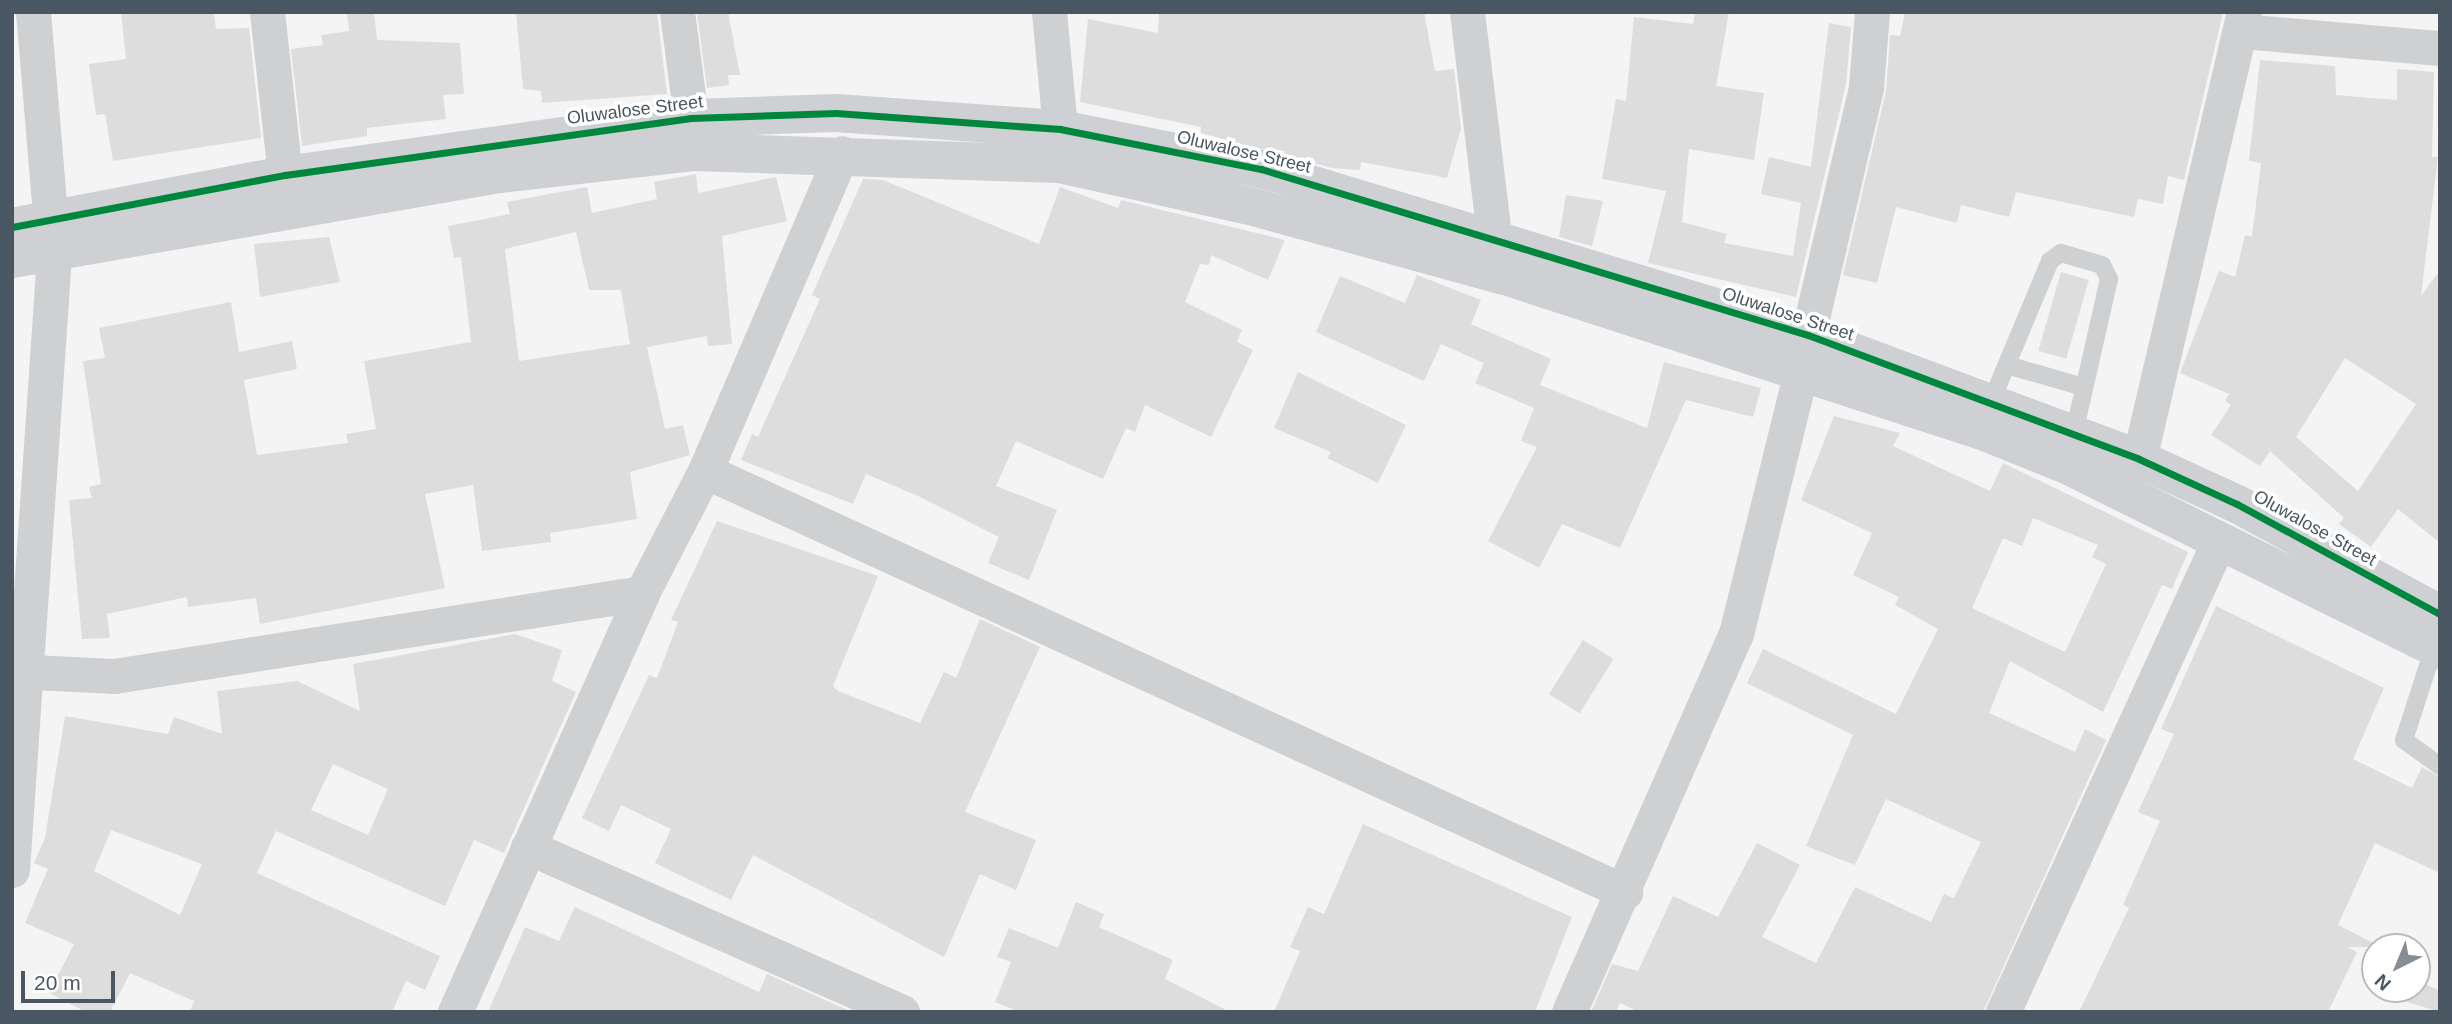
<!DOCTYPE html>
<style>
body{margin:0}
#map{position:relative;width:2452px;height:1024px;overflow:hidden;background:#f4f4f4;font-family:Arial,sans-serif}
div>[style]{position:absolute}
.building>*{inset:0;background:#ddddde;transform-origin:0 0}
.lane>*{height:18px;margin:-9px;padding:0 9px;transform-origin:9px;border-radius:9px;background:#ced0d2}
.street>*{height:35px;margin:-17.5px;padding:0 17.5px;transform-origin:17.5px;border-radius:17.5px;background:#ced0d2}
.secondary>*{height:38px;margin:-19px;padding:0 19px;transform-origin:19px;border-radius:19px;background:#ced0d4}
.cycleway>*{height:7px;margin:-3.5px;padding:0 3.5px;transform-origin:3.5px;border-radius:3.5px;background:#00873e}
span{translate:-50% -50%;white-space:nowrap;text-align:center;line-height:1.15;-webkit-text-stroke:7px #fff;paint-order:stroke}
.street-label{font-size:18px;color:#4a5661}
.frame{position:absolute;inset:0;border:14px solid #4a5661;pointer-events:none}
.north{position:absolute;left:2361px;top:933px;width:70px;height:70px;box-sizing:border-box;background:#fff;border:2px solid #b7bbc0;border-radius:50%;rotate:223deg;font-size:19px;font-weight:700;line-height:28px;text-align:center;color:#4a5661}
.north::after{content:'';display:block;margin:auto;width:24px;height:32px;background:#868d94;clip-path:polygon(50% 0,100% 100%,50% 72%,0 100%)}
.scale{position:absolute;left:21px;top:971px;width:94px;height:32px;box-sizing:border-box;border:4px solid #4a5661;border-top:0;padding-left:9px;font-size:21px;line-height:24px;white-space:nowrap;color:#4a5661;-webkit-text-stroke:5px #fff;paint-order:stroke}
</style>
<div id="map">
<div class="building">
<i style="clip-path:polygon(121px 12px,214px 12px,216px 29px,249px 28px,261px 138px,113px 161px,105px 114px,96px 115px,89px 64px,126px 59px)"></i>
<i style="clip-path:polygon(347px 12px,374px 12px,377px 40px,460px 43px,464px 94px,443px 95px,446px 119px,367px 128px,367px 136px,302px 146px,291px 49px,323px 45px,321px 35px,349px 31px)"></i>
<i style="clip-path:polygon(516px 12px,657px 12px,667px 94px,542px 103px,541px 91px,523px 89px)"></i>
<i style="clip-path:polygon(697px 12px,728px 12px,740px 75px,728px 75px,729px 85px,707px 88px)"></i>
<i style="clip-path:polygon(1159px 12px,1424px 12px,1435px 71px,1454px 69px,1461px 128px,1447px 178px,1361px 162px,1360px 170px,1332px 168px,1201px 133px,1201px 127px,1080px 102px,1088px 19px,1158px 33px)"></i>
<i style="clip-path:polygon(1695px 12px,1729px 12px,1716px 86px,1764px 93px,1754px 160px,1689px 149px,1682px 222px,1727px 234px,1724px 243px,1793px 256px,1801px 203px,1761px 194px,1769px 157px,1811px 167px,1829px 23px,1851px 27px,1846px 84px,1796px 297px,1648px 263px,1666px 191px,1602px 179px,1616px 99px,1626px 101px,1634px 17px,1693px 24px)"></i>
<i style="clip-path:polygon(1905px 12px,2223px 12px,2184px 180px,2168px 176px,2163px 204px,2138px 199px,2134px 217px,2016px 192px,2009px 217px,1961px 205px,1957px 223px,1896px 207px,1877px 283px,1843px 275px,1886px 91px,1890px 35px,1900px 36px)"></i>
<i style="clip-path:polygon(evenodd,2260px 60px,2335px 66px,2336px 95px,2397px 100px,2397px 69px,2434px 72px,2432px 157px,2438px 157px,2421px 296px,2440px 270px,2440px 543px,2398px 509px,2371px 547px,2339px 524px,2344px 518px,2270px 451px,2260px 466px,2211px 435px,2231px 405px,2225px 401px,2229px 394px,2180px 373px,2219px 271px,2235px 277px,2245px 235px,2252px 237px,2261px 163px,2249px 161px,2260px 60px,2345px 358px,2416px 404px,2358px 491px,2296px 437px,2345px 358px)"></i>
<i style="clip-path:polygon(evenodd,696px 174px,698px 193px,776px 177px,787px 221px,722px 236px,732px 344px,708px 346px,707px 336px,647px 347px,665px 429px,683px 425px,690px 455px,630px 472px,637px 519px,550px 533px,551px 542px,482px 551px,473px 485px,425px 494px,445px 588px,260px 624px,256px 598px,188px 607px,187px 597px,107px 614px,110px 638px,82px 639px,69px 500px,92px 498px,89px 487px,101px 484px,83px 361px,105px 358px,99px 328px,231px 302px,239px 352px,292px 341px,297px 369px,244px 380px,257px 455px,348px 443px,346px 434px,376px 429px,364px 361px,471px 342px,461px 257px,454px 258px,448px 226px,510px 214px,507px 202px,587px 187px,592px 213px,657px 199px,654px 182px,696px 174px,576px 232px,589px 290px,621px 290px,630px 344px,519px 361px,505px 249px,576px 232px)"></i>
<i style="clip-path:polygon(863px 179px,883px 180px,1039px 244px,1060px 187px,1118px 208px,1121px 200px,1285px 240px,1268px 280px,1211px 255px,1209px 265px,1200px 264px,1185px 302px,1242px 330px,1237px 342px,1253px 350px,1211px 437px,1145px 405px,1135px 432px,1126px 428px,1103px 479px,1016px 441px,996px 486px,1057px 510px,1029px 580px,988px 563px,999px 537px,918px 496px,866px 474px,853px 504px,741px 460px,752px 434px,758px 437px,820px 299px,812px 295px)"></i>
<i style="clip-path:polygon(1566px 195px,1603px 201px,1592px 246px,1559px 237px)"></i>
<i style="clip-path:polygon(329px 237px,340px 282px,260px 297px,254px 244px)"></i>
<i style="left:2061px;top:272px;width:29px;height:82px;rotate:16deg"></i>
<i style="clip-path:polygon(1417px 275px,1481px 300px,1471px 324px,1551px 359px,1540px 385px,1647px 428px,1664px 362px,1761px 388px,1753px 417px,1686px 400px,1620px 548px,1562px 524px,1539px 568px,1488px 541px,1537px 447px,1521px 441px,1534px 408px,1475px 383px,1484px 363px,1441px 344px,1424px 381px,1316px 332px,1340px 276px,1405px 303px)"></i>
<i style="clip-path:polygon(1298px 372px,1406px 425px,1378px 483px,1327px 458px,1331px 452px,1274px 428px)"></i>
<i style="clip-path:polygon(evenodd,1834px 416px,1900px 433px,1893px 446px,1990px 491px,2003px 463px,2188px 552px,2172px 589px,2162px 585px,2103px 712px,2010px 661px,1989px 713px,2075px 752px,2085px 729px,2106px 740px,1983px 1012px,1639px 1012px,1620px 1003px,1616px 1012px,1591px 1012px,1612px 964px,1638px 971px,1673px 896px,1718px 917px,1757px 843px,1800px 865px,1762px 937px,1816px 963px,1855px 887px,1931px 922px,1944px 894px,1954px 898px,1981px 842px,1886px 799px,1855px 865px,1806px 846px,1853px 735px,1747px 683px,1763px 649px,1896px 714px,1938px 629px,1895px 605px,1899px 597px,1853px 575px,1872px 533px,1801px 500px,1834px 416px,2033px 518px,2098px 545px,2092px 557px,2106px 564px,2065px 652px,1972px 608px,2003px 538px,2022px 546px,2033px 518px)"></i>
<i style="clip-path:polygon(717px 521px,878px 576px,833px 686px,838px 691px,920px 723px,944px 672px,956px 678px,980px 619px,1040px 647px,965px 812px,1036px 840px,1016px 890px,980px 874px,944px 957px,753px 855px,731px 900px,655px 863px,671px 829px,621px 805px,609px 831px,582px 818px,649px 675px,657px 678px,678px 622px,671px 620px)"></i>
<i style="clip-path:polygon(2216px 606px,2384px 688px,2353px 759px,2412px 788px,2422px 767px,2440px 777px,2440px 873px,2375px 843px,2338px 925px,2381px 947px,2347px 947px,2357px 952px,2328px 1012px,2079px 1012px,2129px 908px,2123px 905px,2160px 821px,2138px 812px,2174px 734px,2161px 729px)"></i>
<i style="clip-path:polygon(evenodd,515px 634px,562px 650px,552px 681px,576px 692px,504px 853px,474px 840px,445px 906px,276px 831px,257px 873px,440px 956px,425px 990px,406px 981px,392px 1012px,190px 1012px,194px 1001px,130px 973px,110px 1012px,86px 1012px,49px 993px,74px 944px,25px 923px,48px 869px,34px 863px,45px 838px,65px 716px,168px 734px,174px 717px,222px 734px,217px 691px,297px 681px,360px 711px,353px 664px,515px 634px,333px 764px,388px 789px,368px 835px,311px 810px,333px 764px,515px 634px,111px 830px,202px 864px,180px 915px,94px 871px,111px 830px)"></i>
<i style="left:1583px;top:640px;width:36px;height:64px;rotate:32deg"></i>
<i style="clip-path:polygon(1363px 824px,1572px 917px,1535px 1012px,1274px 1012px,1300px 951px,1290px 947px,1308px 907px,1324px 914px)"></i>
<i style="clip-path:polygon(1076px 902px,1104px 914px,1099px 927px,1173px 960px,1165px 979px,1230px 1012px,1020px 1012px,995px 1002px,1011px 962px,997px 957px,1009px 928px,1058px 948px)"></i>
<i style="clip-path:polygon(575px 907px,759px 992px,767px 974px,852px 1012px,488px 1012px,525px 927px,559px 941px)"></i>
<i style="clip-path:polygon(2417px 980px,2440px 991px,2440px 1012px,2404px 1001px)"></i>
</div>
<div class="lane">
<i style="left:2007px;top:365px;width:79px;rotate:16.1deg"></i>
<i style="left:1991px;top:402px;width:153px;rotate:-67.3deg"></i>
<i style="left:2050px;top:261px;width:14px;rotate:-36deg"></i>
<i style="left:2061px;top:253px;width:43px;rotate:16.3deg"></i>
<i style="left:2102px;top:265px;width:16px;rotate:63deg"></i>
<i style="left:2109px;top:279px;width:163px;rotate:102.8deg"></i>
<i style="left:2434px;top:647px;width:98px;rotate:107.9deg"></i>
<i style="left:2404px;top:740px;width:44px;rotate:35.8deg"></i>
</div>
<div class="street">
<i style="left:33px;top:12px;width:214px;rotate:85.2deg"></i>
<i style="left:267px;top:12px;width:164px;rotate:83.7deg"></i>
<i style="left:677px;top:12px;width:107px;rotate:82.5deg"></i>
<i style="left:1049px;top:12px;width:118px;rotate:84.6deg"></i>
<i style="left:1467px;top:12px;width:226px;rotate:83.1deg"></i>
<i style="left:2241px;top:31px;width:200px;rotate:4.9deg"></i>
<i style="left:1808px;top:335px;width:255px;rotate:-76.8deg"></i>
<i style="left:1866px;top:87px;width:75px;rotate:-85.4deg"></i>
<i style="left:2139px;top:459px;width:459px;rotate:-76.8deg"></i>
<i style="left:705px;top:471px;width:1012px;rotate:24.59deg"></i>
<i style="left:12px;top:671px;width:102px;rotate:2.8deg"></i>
<i style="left:114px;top:676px;width:534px;rotate:-8.93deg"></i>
<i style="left:528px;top:847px;width:409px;rotate:23.8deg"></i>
<i style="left:12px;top:870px;width:615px;rotate:-86.09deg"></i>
<i style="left:455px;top:1012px;width:459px;rotate:-65.9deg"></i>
<i style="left:642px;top:593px;width:137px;rotate:-62.7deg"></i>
<i style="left:705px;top:471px;width:346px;rotate:-66.7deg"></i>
<i style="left:1569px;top:1012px;width:413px;rotate:-66.2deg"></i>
<i style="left:1736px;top:634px;width:271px;rotate:-76.1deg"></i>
<i style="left:2003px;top:1012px;width:516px;rotate:-65.37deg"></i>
</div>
<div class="secondary">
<i style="left:12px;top:227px;width:278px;rotate:-10.8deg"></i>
<i style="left:285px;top:175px;width:410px;rotate:-8deg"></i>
<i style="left:691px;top:118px;width:145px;rotate:-2deg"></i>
<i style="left:836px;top:113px;width:225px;rotate:4.1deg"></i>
<i style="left:1060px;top:129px;width:205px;rotate:11.3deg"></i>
<i style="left:1261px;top:169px;width:572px;rotate:16.88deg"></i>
<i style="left:1808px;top:335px;width:353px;rotate:20.5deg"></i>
<i style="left:2139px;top:459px;width:108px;rotate:24.7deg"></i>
<i style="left:2237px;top:504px;width:231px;rotate:28.5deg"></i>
<i style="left:12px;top:259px;width:487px;rotate:-9.9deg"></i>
<i style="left:492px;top:175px;width:202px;rotate:-6.5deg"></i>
<i style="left:693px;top:152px;width:366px;rotate:1.9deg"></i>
<i style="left:1059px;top:164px;width:196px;rotate:12.4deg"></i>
<i style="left:1250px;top:206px;width:264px;rotate:15.4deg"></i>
<i style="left:1505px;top:276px;width:499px;rotate:18deg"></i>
<i style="left:1980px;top:430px;width:94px;rotate:21.9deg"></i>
<i style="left:2067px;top:465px;width:416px;rotate:26.4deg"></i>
</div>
<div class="cycleway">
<i style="left:12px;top:227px;width:278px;rotate:-10.8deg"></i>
<i style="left:285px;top:175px;width:410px;rotate:-8deg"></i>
<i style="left:691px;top:118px;width:145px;rotate:-2deg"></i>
<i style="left:836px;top:113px;width:225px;rotate:4.1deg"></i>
<i style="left:1060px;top:129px;width:205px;rotate:11.3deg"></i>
<i style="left:1261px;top:169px;width:572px;rotate:16.88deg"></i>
<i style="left:1808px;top:335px;width:353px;rotate:20.5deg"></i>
<i style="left:2139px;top:459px;width:108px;rotate:24.7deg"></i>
<i style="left:2237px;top:504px;width:231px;rotate:28.5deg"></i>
</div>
<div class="street-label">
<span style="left:635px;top:110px;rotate:-7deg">Oluwalose Street</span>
<span style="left:1244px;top:152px;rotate:13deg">Oluwalose Street</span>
<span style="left:1788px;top:314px;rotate:18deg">Oluwalose Street</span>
<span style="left:2315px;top:528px;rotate:29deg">Oluwalose Street</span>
</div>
<div class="frame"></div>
<div class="north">N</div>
<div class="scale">20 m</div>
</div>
